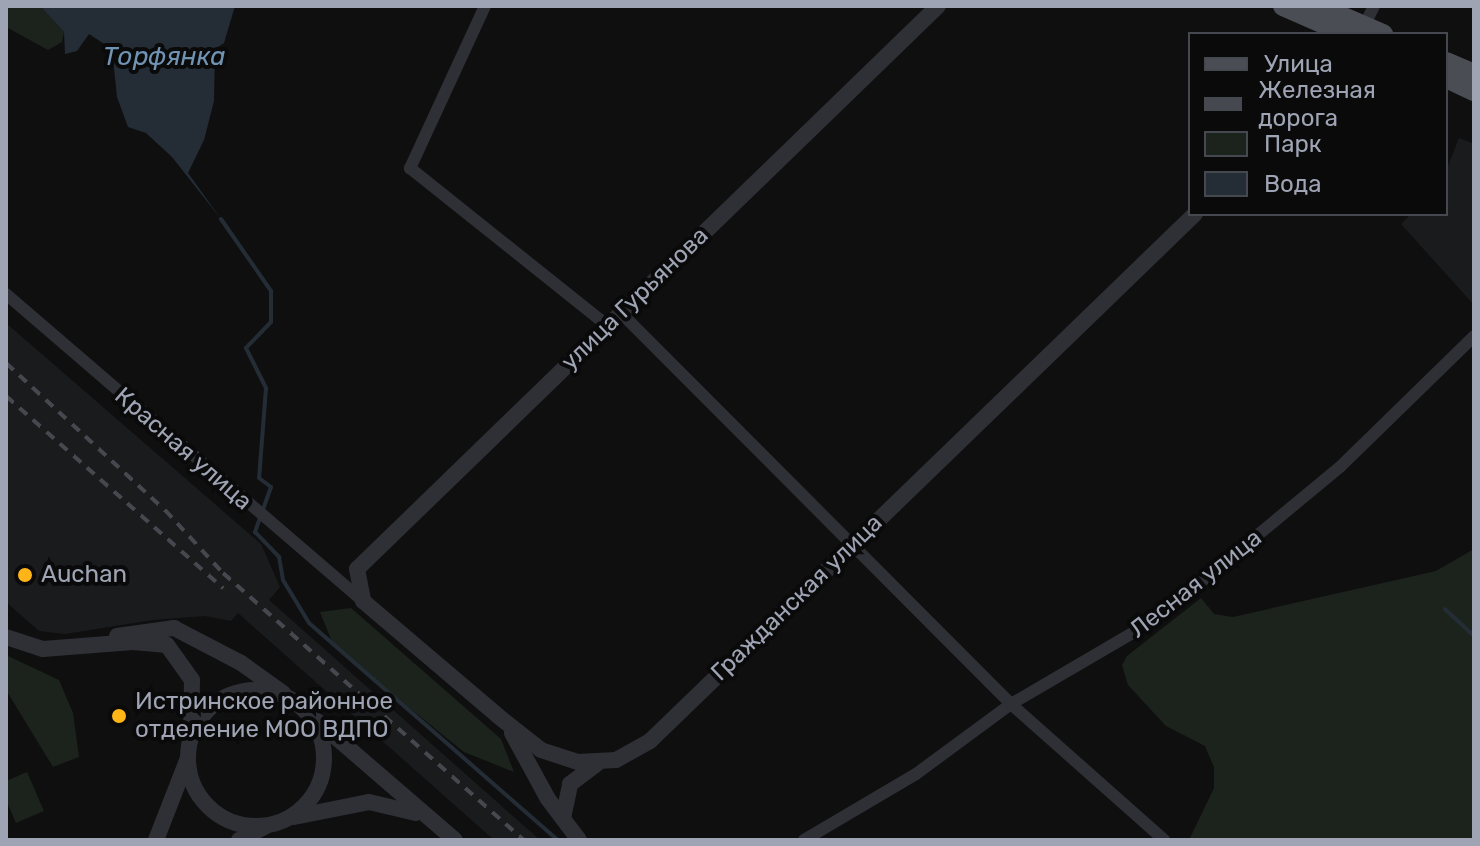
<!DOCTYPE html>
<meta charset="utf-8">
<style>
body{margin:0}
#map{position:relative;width:1480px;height:846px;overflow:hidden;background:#0f0f10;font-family:Rubik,sans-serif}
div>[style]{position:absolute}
.built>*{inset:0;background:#1a1b1d}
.green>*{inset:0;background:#1b231c}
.water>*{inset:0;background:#242d35}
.stream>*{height:4px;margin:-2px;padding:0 2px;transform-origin:2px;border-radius:2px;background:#242d35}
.minor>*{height:12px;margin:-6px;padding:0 6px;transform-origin:6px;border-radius:6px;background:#2f3036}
.tertiary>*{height:16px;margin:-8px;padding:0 8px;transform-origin:8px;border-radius:8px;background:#2f3036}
.tertiary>.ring{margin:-8px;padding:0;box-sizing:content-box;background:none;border:16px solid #2f3036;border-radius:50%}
.primary>*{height:20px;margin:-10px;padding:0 10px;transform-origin:10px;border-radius:10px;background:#4b4d55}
.rail>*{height:4px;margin-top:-2px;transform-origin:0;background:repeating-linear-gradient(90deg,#46484f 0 10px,transparent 0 18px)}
.dots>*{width:22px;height:22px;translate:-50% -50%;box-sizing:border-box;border:4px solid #0a0a0b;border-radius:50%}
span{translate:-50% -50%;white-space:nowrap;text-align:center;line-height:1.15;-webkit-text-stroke:8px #0a0a0b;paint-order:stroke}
.street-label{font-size:24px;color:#9ea4b3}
.poi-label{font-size:24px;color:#9ea4b3}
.left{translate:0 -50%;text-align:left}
.water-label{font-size:26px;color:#7093b3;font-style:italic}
.frame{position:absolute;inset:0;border:8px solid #9ea4b3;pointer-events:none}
.legend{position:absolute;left:1188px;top:32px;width:260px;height:184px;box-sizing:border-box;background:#0a0a0b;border:2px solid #45484e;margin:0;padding:10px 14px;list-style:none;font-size:24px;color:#9ea4b3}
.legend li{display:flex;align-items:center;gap:16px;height:40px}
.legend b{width:40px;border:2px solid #45484e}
</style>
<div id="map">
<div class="built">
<i style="clip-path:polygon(1459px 138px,1474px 144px,1474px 305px,1401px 224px,1411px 214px,1446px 214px,1446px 171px)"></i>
<i style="clip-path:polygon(6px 323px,261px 544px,280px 587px,269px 600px,540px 840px,494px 840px,238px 613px,231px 621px,205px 616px,153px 620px,65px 634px,39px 631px,6px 602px)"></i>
</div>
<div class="green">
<i style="clip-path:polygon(6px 6px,40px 6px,64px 32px,62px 42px,48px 50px,6px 27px)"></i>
<i style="clip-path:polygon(1474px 549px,1474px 840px,1189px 840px,1214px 788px,1214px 767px,1205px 746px,1166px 726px,1128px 685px,1122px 665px,1127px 656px,1201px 598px,1214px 614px,1233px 617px,1436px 571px)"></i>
<i style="clip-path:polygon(351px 608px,501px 739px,514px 772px,464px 752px,334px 647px,320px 612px)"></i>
<i style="clip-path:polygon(6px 655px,59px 680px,73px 713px,79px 757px,53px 767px,6px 690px)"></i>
<i style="clip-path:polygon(27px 772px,44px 811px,16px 823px,6px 800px,6px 781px)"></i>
</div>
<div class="water">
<i style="clip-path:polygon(40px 6px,235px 6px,224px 43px,215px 49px,214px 101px,204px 140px,188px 173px,221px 219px,172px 157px,146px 133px,128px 127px,117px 97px,112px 49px,89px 34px,77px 51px,65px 54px,64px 32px)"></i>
</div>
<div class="stream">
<i style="left:221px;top:219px;width:88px;rotate:55.2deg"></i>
<i style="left:271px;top:291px;width:31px;rotate:90deg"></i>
<i style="left:271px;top:322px;width:36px;rotate:134deg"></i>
<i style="left:246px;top:348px;width:45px;rotate:63.4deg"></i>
<i style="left:266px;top:388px;width:90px;rotate:94.4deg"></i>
<i style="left:259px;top:478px;width:15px;rotate:37deg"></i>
<i style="left:271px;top:487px;width:48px;rotate:109.6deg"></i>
<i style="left:255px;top:532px;width:35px;rotate:46deg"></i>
<i style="left:279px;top:557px;width:23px;rotate:80deg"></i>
<i style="left:283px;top:580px;width:50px;rotate:58.8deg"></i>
<i style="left:309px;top:623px;width:330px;rotate:41.1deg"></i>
<i style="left:1445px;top:609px;width:40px;rotate:43deg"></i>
</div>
<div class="minor">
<i style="left:485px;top:6px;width:179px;rotate:114.8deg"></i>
<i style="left:410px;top:168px;width:252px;rotate:38.6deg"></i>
<i style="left:1364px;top:26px;width:22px;rotate:-63deg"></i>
<i style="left:6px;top:294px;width:471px;rotate:40.7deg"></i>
<i style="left:620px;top:312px;width:554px;rotate:45.07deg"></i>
<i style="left:1011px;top:704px;width:205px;rotate:41.6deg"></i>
<i style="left:804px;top:840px;width:130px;rotate:-30.5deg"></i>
<i style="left:916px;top:774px;width:118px;rotate:-36.4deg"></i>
<i style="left:1011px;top:704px;width:167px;rotate:-30.3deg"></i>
<i style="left:1155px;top:620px;width:241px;rotate:-39.6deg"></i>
<i style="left:1341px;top:466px;width:186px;rotate:-44.3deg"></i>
</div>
<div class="tertiary">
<i style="left:938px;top:6px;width:809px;rotate:135.9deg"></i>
<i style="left:357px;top:569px;width:33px;rotate:79deg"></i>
<i style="left:363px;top:601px;width:177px;rotate:40.4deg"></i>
<i style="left:498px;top:716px;width:55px;rotate:38.3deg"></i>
<i style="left:541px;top:750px;width:39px;rotate:18deg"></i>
<i style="left:578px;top:762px;width:38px;rotate:-3deg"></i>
<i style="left:616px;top:760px;width:39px;rotate:-29deg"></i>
<i style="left:650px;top:741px;width:758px;rotate:-44.04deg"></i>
<i style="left:117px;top:636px;width:58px;rotate:-8deg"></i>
<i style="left:174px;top:628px;width:76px;rotate:27.6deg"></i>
<i style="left:241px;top:663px;width:52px;rotate:35.5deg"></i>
<i style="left:6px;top:637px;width:39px;rotate:18deg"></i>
<i style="left:43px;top:649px;width:90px;rotate:-4.4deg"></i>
<i style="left:133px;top:642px;width:34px;rotate:5deg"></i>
<i style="left:167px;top:645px;width:43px;rotate:54.5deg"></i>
<i style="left:192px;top:680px;width:51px;rotate:91.1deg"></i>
<i class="ring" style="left:188px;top:690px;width:120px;height:120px"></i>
<i style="left:317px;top:721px;width:182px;rotate:40.8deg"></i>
<i style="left:512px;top:733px;width:75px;rotate:61.4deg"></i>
<i style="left:548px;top:799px;width:51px;rotate:52.9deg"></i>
<i style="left:294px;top:817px;width:76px;rotate:-11.3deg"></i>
<i style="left:369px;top:802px;width:48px;rotate:13.2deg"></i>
<i style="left:563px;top:818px;width:35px;rotate:-78deg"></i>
<i style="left:570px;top:784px;width:34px;rotate:-37deg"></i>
<i style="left:156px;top:840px;width:88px;rotate:-68.7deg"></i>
<i style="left:239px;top:840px;width:30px;rotate:-27deg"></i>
</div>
<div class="primary">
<i style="left:1283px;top:6px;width:70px;rotate:23.6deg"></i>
<i style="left:1318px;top:6px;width:71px;rotate:23.3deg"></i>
<i style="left:1446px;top:62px;width:30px;rotate:23deg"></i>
<i style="left:1446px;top:78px;width:31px;rotate:25deg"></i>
</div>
<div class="rail">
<i style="left:6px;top:363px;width:217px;rotate:42.8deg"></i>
<i style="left:165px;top:510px;width:86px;rotate:47.4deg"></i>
<i style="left:223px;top:573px;width:402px;rotate:41.6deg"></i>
<i style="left:6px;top:396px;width:290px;rotate:41.5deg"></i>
</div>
<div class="dots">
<i style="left:25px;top:575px;background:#ffb518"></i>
<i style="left:119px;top:716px;background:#ffb518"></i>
</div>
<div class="street-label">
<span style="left:635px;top:299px;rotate:-44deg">улица Гурьянова</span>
<span style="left:183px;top:449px;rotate:41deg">Красная улица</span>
<span style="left:1196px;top:584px;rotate:-38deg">Лесная улица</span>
<span style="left:797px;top:598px;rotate:-44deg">Гражданская улица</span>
</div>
<div class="poi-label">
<span class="left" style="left:41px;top:575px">Auchan</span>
<span class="left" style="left:135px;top:716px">Истринское районное<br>отделение МОО ВДПО</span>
</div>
<div class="water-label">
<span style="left:164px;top:57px">Торфянка</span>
</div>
<div class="frame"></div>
<ul class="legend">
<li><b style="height:10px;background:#4b4d55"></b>Улица</li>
<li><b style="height:10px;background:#46484f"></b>Железная дорога</li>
<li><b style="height:22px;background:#1b231c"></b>Парк</li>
<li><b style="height:22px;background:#242d35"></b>Вода</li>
</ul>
</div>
